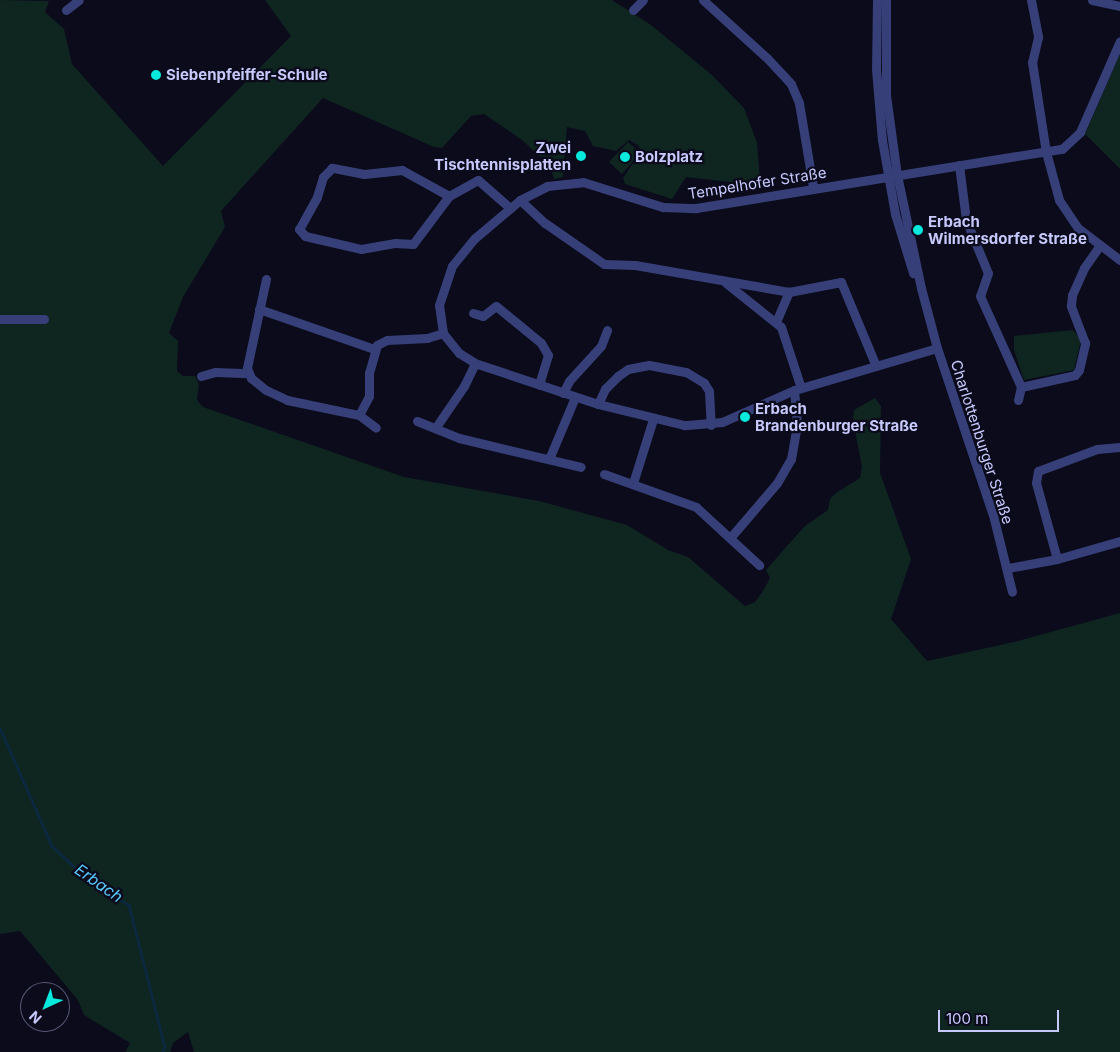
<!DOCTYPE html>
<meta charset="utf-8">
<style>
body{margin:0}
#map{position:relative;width:1120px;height:1052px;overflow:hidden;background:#0b0b1b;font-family:Inter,sans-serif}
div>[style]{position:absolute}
.green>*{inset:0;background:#0f2520}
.stream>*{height:2.5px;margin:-1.25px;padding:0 1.25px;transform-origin:1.25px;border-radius:1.25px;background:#0c283e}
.minor>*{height:9px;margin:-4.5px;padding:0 4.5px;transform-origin:4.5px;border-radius:4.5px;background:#373f79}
.dots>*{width:14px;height:14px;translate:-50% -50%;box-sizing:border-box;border:2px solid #0b0b1b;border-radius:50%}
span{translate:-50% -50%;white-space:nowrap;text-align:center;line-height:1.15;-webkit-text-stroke:4.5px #0b0b1b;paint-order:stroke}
.poi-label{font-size:15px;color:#c7c9fd;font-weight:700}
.left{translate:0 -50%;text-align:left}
.right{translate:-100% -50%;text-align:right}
.street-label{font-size:15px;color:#c7c9fd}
.water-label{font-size:16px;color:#58c9fa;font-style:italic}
.north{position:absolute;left:20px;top:982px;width:50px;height:50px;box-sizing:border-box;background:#0b0b1b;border:1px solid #565775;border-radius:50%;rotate:223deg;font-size:14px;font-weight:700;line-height:20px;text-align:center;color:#c7c9fd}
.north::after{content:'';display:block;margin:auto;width:18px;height:22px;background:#07e9dc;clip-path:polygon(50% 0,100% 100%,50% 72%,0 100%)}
.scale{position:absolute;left:938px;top:1010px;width:121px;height:22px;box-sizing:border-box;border:2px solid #c7c9fd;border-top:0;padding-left:6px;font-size:15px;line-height:18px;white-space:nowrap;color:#c7c9fd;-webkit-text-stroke:4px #0b0b1b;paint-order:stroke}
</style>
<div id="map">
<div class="green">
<i style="clip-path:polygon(0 0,49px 1px,45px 12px,64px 29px,72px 64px,163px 166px,291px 36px,265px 0,612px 0,651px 25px,712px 75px,744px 108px,757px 143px,760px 181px,755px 185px,686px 177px,672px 199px,625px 184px,623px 178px,640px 153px,622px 174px,609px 162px,628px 142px,640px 152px,639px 146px,629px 140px,616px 151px,593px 146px,585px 131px,567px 127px,563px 177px,554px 179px,550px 166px,522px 140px,484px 114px,471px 116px,442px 148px,434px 147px,323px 98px,221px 211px,225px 227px,183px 297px,169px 333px,178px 341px,177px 371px,183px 376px,195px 376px,199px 384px,197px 400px,203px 407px,404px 477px,539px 501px,627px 525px,668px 550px,688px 557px,745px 606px,755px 602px,763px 591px,770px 578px,766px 570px,786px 547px,805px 526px,828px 510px,830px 499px,836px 493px,860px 478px,862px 467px,853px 421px,854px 410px,875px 398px,881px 406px,880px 473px,911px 559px,891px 619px,927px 661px,1014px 642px,1120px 613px,1120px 1052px,194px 1052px,188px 1032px,173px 1043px,170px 1052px,125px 1052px,130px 1043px,84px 1015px,78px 1000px,20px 931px,0 934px)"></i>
<i style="clip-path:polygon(1120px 54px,1120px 169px,1085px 134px)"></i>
<i style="clip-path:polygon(1073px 330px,1081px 340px,1074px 370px,1024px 380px,1014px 350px,1014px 336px)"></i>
</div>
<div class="stream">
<i style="left:0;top:728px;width:129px;rotate:66.2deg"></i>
<i style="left:52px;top:846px;width:38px;rotate:43deg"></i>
<i style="left:80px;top:872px;width:59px;rotate:34deg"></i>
<i style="left:129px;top:905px;width:146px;rotate:75.8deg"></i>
<i style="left:165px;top:1047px;width:5px;rotate:112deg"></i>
</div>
<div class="minor">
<i style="left:703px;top:0;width:86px;rotate:42.2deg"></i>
<i style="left:767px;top:58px;width:35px;rotate:47deg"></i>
<i style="left:791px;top:84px;width:21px;rotate:67deg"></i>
<i style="left:799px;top:103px;width:85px;rotate:80.5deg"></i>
<i style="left:877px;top:0;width:69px;rotate:90.8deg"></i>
<i style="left:876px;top:69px;width:71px;rotate:85.2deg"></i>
<i style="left:882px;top:140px;width:75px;rotate:80deg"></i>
<i style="left:895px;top:214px;width:62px;rotate:73deg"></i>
<i style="left:886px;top:0;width:95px;rotate:90deg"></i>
<i style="left:886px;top:95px;width:81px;rotate:82.2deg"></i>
<i style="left:897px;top:175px;width:116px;rotate:78deg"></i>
<i style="left:921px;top:288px;width:62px;rotate:75.1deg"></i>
<i style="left:937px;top:348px;width:176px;rotate:71.5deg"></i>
<i style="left:993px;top:515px;width:79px;rotate:76.1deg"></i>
<i style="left:1031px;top:0;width:38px;rotate:79deg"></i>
<i style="left:1038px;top:37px;width:26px;rotate:103deg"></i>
<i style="left:1032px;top:62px;width:91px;rotate:81.2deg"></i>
<i style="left:1046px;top:152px;width:50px;rotate:74.8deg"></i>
<i style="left:1059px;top:200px;width:34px;rotate:56deg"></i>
<i style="left:1078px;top:228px;width:53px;rotate:37.3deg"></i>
<i style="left:1092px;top:0;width:29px;rotate:12deg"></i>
<i style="left:66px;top:10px;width:16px;rotate:-38deg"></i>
<i style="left:633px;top:10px;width:14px;rotate:-45deg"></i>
<i style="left:959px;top:165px;width:55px;rotate:82.7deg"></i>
<i style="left:966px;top:220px;width:57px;rotate:67.5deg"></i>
<i style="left:988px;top:273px;width:24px;rotate:109deg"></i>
<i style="left:980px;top:296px;width:100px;rotate:65.7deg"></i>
<i style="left:1021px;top:387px;width:55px;rotate:-12.5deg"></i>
<i style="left:1075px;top:375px;width:6px;rotate:-51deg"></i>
<i style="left:1079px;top:370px;width:28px;rotate:-77deg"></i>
<i style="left:1085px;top:343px;width:40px;rotate:-111deg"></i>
<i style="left:1071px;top:306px;width:11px;rotate:-85deg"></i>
<i style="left:1072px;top:295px;width:30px;rotate:-66deg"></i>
<i style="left:1084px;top:268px;width:28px;rotate:-55deg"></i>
<i style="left:449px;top:196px;width:54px;rotate:-151deg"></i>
<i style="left:402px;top:170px;width:38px;rotate:174deg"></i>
<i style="left:364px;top:174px;width:33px;rotate:-169deg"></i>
<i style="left:332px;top:168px;width:13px;rotate:135deg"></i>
<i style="left:323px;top:177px;width:21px;rotate:107deg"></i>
<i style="left:317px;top:197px;width:37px;rotate:119deg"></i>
<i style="left:299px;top:229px;width:9px;rotate:49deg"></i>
<i style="left:305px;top:236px;width:57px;rotate:13.1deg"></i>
<i style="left:361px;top:249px;width:35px;rotate:-10deg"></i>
<i style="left:395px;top:243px;width:18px;rotate:3deg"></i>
<i style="left:413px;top:244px;width:60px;rotate:-53.1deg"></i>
<i style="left:449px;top:196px;width:33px;rotate:-29deg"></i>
<i style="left:478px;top:180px;width:43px;rotate:41.2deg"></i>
<i style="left:520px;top:200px;width:34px;rotate:43deg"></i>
<i style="left:545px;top:223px;width:72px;rotate:34.8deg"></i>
<i style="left:604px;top:264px;width:31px;rotate:2deg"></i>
<i style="left:635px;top:265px;width:156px;rotate:9.9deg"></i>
<i style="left:789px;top:292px;width:53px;rotate:-10.9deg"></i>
<i style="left:841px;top:282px;width:91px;rotate:67.4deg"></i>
<i style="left:266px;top:279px;width:91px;rotate:102.1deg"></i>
<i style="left:247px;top:368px;width:11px;rotate:68deg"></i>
<i style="left:251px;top:378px;width:19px;rotate:39deg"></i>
<i style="left:266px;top:390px;width:23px;rotate:25deg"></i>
<i style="left:287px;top:400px;width:74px;rotate:11.8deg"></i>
<i style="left:359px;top:415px;width:21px;rotate:-62deg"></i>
<i style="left:369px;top:396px;width:23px;rotate:-90deg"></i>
<i style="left:369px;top:373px;width:29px;rotate:-74deg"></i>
<i style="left:377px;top:345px;width:11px;rotate:-27deg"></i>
<i style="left:387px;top:340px;width:40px;rotate:-2.9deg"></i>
<i style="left:427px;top:338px;width:17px;rotate:-17deg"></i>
<i style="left:726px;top:283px;width:70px;rotate:38.7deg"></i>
<i style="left:781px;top:327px;width:64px;rotate:71.8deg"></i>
<i style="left:259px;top:309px;width:122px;rotate:19.2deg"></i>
<i style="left:473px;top:313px;width:10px;rotate:17deg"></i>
<i style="left:483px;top:316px;width:16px;rotate:-38deg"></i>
<i style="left:496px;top:306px;width:58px;rotate:39.4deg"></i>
<i style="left:541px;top:343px;width:14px;rotate:60deg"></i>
<i style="left:548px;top:355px;width:31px;rotate:107deg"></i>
<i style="left:0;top:319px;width:44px"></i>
<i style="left:776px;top:322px;width:33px;rotate:-67deg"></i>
<i style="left:937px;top:348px;width:149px;rotate:163.6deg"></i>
<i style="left:794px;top:390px;width:79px;rotate:156deg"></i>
<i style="left:722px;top:422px;width:38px;rotate:175deg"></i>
<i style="left:684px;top:425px;width:89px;rotate:-166.3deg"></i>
<i style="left:598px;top:404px;width:130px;rotate:-161.6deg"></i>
<i style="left:475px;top:363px;width:19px;rotate:-148deg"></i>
<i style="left:459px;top:353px;width:26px;rotate:-129deg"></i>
<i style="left:443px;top:333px;width:28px;rotate:-98deg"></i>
<i style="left:439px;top:305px;width:41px;rotate:-71.6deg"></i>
<i style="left:452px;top:266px;width:36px;rotate:-51deg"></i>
<i style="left:475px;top:238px;width:59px;rotate:-40.2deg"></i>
<i style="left:520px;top:200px;width:30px;rotate:-27deg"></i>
<i style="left:547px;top:186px;width:36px;rotate:-6deg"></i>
<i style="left:583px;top:182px;width:84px;rotate:17.4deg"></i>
<i style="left:663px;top:207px;width:33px;rotate:2deg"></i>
<i style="left:696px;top:208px;width:371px;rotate:-9.2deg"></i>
<i style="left:1062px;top:149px;width:25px;rotate:-43deg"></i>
<i style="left:1080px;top:132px;width:99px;rotate:-66.3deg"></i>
<i style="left:201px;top:376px;width:15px;rotate:-16deg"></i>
<i style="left:215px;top:372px;width:33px;rotate:2deg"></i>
<i style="left:563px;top:393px;width:13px;rotate:-63deg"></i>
<i style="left:569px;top:381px;width:47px;rotate:-47.6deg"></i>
<i style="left:601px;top:346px;width:17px;rotate:-69deg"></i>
<i style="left:1018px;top:400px;width:13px;rotate:-77deg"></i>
<i style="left:598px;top:404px;width:17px;rotate:-65deg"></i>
<i style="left:605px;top:389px;width:18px;rotate:-45deg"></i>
<i style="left:618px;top:376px;width:12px;rotate:-35deg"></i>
<i style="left:628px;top:369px;width:21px;rotate:-11deg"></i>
<i style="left:649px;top:365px;width:38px;rotate:11deg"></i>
<i style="left:686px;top:372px;width:21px;rotate:31deg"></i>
<i style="left:704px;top:383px;width:9px;rotate:58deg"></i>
<i style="left:709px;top:391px;width:34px;rotate:87deg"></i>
<i style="left:359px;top:415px;width:21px;rotate:37deg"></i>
<i style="left:417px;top:421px;width:45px;rotate:22deg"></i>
<i style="left:459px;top:438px;width:125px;rotate:13.4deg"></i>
<i style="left:436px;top:427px;width:50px;rotate:-55.7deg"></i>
<i style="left:464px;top:386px;width:25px;rotate:-64deg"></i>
<i style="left:549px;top:459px;width:67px;rotate:-67.2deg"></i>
<i style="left:604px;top:474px;width:98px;rotate:19.7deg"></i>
<i style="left:696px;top:507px;width:86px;rotate:42.6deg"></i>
<i style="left:633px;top:483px;width:67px;rotate:-72.6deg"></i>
<i style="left:730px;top:538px;width:72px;rotate:-49.5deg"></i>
<i style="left:777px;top:483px;width:28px;rotate:-60deg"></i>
<i style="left:791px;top:459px;width:36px;rotate:-80deg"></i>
<i style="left:797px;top:424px;width:34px;rotate:-95deg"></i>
<i style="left:1057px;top:559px;width:79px;rotate:-105.4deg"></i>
<i style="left:1036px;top:483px;width:12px;rotate:-81deg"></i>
<i style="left:1038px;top:471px;width:63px;rotate:-20.4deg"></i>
<i style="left:1097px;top:449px;width:23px;rotate:-5deg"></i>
<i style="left:1008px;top:568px;width:50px;rotate:-10.4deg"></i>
<i style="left:1057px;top:559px;width:66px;rotate:-15.9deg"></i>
</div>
<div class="dots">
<i style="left:156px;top:75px;background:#07e9dc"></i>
<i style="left:581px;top:156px;background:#07e9dc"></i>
<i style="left:625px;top:157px;background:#07e9dc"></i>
<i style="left:918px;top:230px;background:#07e9dc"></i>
<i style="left:745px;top:417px;background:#07e9dc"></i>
</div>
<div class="poi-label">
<span class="left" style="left:166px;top:75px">Siebenpfeiffer-Schule</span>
<span class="right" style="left:571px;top:156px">Zwei<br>Tischtennisplatten</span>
<span class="left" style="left:635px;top:157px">Bolzplatz</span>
<span class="left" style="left:928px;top:230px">Erbach<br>Wilmersdorfer Straße</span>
<span class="left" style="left:755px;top:417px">Erbach<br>Brandenburger Straße</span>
</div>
<div class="street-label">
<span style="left:757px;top:183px;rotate:-9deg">Tempelhofer Straße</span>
<span style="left:982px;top:442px;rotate:72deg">Charlottenburger Straße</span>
</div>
<div class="water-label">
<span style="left:99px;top:883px;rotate:35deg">Erbach</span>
</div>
<div class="north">N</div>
<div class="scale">100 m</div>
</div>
